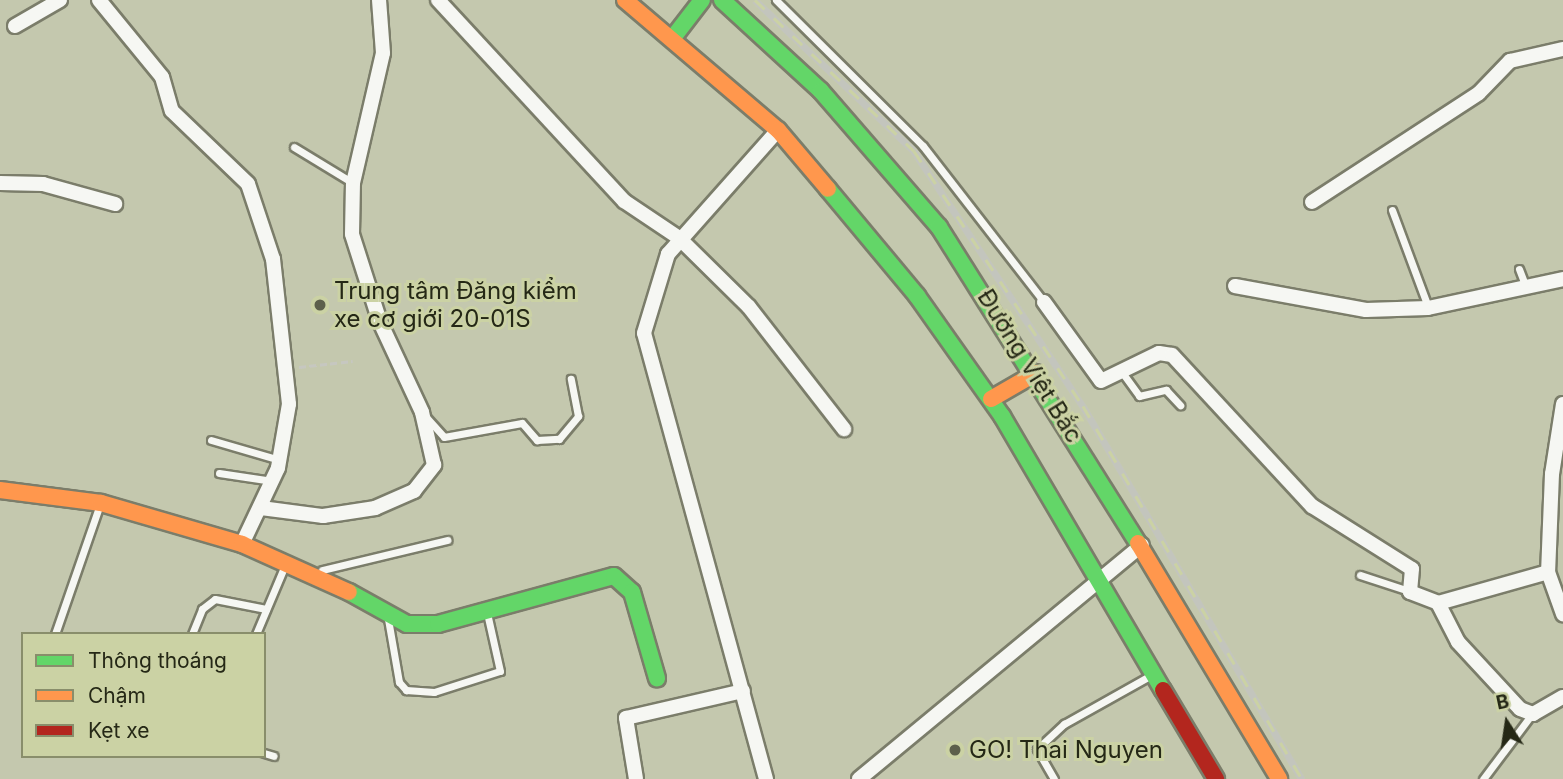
<!DOCTYPE html>
<meta charset="utf-8">
<style>
body{margin:0}
#map{position:relative;width:1563px;height:779px;overflow:hidden;background:#c4c8ae;font-family:Inter,sans-serif}
div>[style]{position:absolute}
.path>*{height:2.5px;margin-top:-1.25px;transform-origin:0;background:repeating-linear-gradient(90deg,#c6c7c0 0 7px,transparent 0 10.5px)}
.roads{filter:drop-shadow(2px 0 #7b7d6a) drop-shadow(-2px 0 #7b7d6a) drop-shadow(0 2px #7b7d6a) drop-shadow(0 -2px #7b7d6a)}
.lane>*{height:7px;margin:-3.5px;padding:0 3.5px;transform-origin:3.5px;border-radius:3.5px;background:#f6f7f3}
.street>*{height:14px;margin:-7px;padding:0 7px;transform-origin:7px;border-radius:7px;background:#f6f7f3}
.fast>*{height:16px;margin:-8px;padding:0 8px;transform-origin:8px;border-radius:8px;background:#63d668}
.slow>*{height:16px;margin:-8px;padding:0 8px;transform-origin:8px;border-radius:8px;background:#ff974d}
.jam>*{height:16px;margin:-8px;padding:0 8px;transform-origin:8px;border-radius:8px;background:#b3261e}
.rail>*{height:7px;margin-top:-3.5px;transform-origin:0;background:repeating-linear-gradient(90deg,#cbd2a4 0 13px,#c3c5bd 0 26px);box-sizing:border-box;border-block:2px solid #c3c5bd}
.dots>*{width:19px;height:19px;translate:-50% -50%;box-sizing:border-box;border:4px solid #cbd2a4;border-radius:50%}
span{translate:-50% -50%;white-space:nowrap;text-align:center;line-height:1.15;-webkit-text-stroke:6px #cbd2a4;paint-order:stroke}
.poi-label{font-size:24px;color:#252816}
.left{translate:0 -50%;text-align:left}
.street-label{font-size:24px;color:#252816}
.legend{position:absolute;left:21px;top:632px;width:245px;height:126px;box-sizing:border-box;background:#cbd2a4;border:2px solid #898e6b;margin:0;padding:9px 12px;list-style:none;font-size:21px;color:#252816}
.legend li{display:flex;align-items:center;gap:14px;height:35px}
.legend b{width:35px;border:2px solid #898e6b}
.north{position:absolute;left:1472px;top:688px;width:70px;height:70px;-webkit-text-stroke:5px #cbd2a4;paint-order:stroke;rotate:348deg;font-size:19px;font-weight:700;line-height:28px;text-align:center;color:#252816}
.north::after{content:'';display:block;margin:auto;width:24px;height:32px;background:#252816;clip-path:polygon(50% 0,100% 100%,50% 72%,0 100%)}
</style>
<div id="map">
<div class="path">
<i style="left:299px;top:367px;width:54px;rotate:-6.3deg"></i>
</div>
<div class="roads">
<div class="lane">
<i style="left:776px;top:0;width:207px;rotate:44.8deg"></i>
<i style="left:923px;top:146px;width:197px;rotate:52.2deg"></i>
<i style="left:294px;top:147px;width:69px;rotate:31.4deg"></i>
<i style="left:1392px;top:210px;width:103px;rotate:69.6deg"></i>
<i style="left:1519px;top:269px;width:19px;rotate:69deg"></i>
<i style="left:1124px;top:375px;width:26px;rotate:54deg"></i>
<i style="left:1139px;top:396px;width:28px;rotate:-13deg"></i>
<i style="left:1166px;top:390px;width:21px;rotate:47deg"></i>
<i style="left:427px;top:418px;width:25px;rotate:48deg"></i>
<i style="left:444px;top:437px;width:79px;rotate:-10.2deg"></i>
<i style="left:522px;top:423px;width:23px;rotate:49deg"></i>
<i style="left:537px;top:440px;width:22px;rotate:-3deg"></i>
<i style="left:559px;top:439px;width:30px;rotate:-50deg"></i>
<i style="left:578px;top:416px;width:38px;rotate:-101deg"></i>
<i style="left:211px;top:440px;width:72px;rotate:16.2deg"></i>
<i style="left:219px;top:473px;width:54px;rotate:8.6deg"></i>
<i style="left:322px;top:570px;width:129px;rotate:-13.5deg"></i>
<i style="left:1360px;top:575px;width:52px;rotate:18.1deg"></i>
<i style="left:388px;top:619px;width:64px;rotate:80.1deg"></i>
<i style="left:399px;top:682px;width:11px;rotate:49deg"></i>
<i style="left:406px;top:690px;width:28px;rotate:4deg"></i>
<i style="left:434px;top:692px;width:69px;rotate:-17.7deg"></i>
<i style="left:500px;top:671px;width:59px;rotate:-102.6deg"></i>
<i style="left:55px;top:634px;width:134px;rotate:-70.9deg"></i>
<i style="left:192px;top:634px;width:27px;rotate:-68deg"></i>
<i style="left:202px;top:609px;width:16px;rotate:-38deg"></i>
<i style="left:215px;top:599px;width:52px;rotate:11.1deg"></i>
<i style="left:256px;top:634px;width:75px;rotate:-67.2deg"></i>
<i style="left:264px;top:753px;width:10px;rotate:17deg"></i>
<i style="left:1054px;top:779px;width:34px;rotate:-120deg"></i>
<i style="left:1037px;top:749px;width:37px;rotate:-43deg"></i>
<i style="left:1064px;top:724px;width:102px;rotate:-29.3deg"></i>
<i style="left:1483px;top:779px;width:81px;rotate:-53deg"></i>
</div>
<div class="street">
<i style="left:99px;top:0;width:99px;rotate:50.7deg"></i>
<i style="left:162px;top:77px;width:35px;rotate:74deg"></i>
<i style="left:172px;top:111px;width:105px;rotate:43.8deg"></i>
<i style="left:248px;top:184px;width:79px;rotate:71.6deg"></i>
<i style="left:273px;top:259px;width:146px;rotate:83.7deg"></i>
<i style="left:289px;top:404px;width:65px;rotate:99.8deg"></i>
<i style="left:278px;top:468px;width:84px;rotate:115.3deg"></i>
<i style="left:438px;top:0;width:274px;rotate:47.2deg"></i>
<i style="left:624px;top:201px;width:66px;rotate:33.9deg"></i>
<i style="left:679px;top:238px;width:98px;rotate:44.6deg"></i>
<i style="left:749px;top:307px;width:155px;rotate:52.1deg"></i>
<i style="left:15px;top:26px;width:52px;rotate:-30deg"></i>
<i style="left:0;top:183px;width:43px;rotate:1.3deg"></i>
<i style="left:43px;top:184px;width:75px;rotate:15.5deg"></i>
<i style="left:1312px;top:202px;width:199px;rotate:-33.1deg"></i>
<i style="left:1479px;top:93px;width:45px;rotate:-45.9deg"></i>
<i style="left:1510px;top:61px;width:54px;rotate:-12.8deg"></i>
<i style="left:1235px;top:286px;width:133px;rotate:10.4deg"></i>
<i style="left:1366px;top:310px;width:62px;rotate:-1.8deg"></i>
<i style="left:1428px;top:308px;width:138px;rotate:-12.1deg"></i>
<i style="left:1044px;top:302px;width:97px;rotate:54.2deg"></i>
<i style="left:1101px;top:381px;width:64px;rotate:-25.8deg"></i>
<i style="left:1159px;top:353px;width:13px;rotate:9deg"></i>
<i style="left:1172px;top:355px;width:206px;rotate:47.2deg"></i>
<i style="left:1312px;top:506px;width:118px;rotate:32.2deg"></i>
<i style="left:1412px;top:569px;width:23px;rotate:95deg"></i>
<i style="left:1410px;top:592px;width:30px;rotate:21deg"></i>
<i style="left:1438px;top:603px;width:44px;rotate:62.9deg"></i>
<i style="left:1458px;top:642px;width:91px;rotate:47.2deg"></i>
<i style="left:1520px;top:709px;width:14px;rotate:21deg"></i>
<i style="left:1533px;top:714px;width:34px;rotate:-30deg"></i>
<i style="left:1563px;top:404px;width:71px;rotate:98.9deg"></i>
<i style="left:1552px;top:474px;width:98px;rotate:92.3deg"></i>
<i style="left:1548px;top:572px;width:45px;rotate:70.3deg"></i>
<i style="left:261px;top:508px;width:63px;rotate:7.4deg"></i>
<i style="left:323px;top:516px;width:53px;rotate:-8.7deg"></i>
<i style="left:375px;top:508px;width:43px;rotate:-23.6deg"></i>
<i style="left:414px;top:491px;width:33px;rotate:-52deg"></i>
<i style="left:434px;top:465px;width:54px;rotate:-102.8deg"></i>
<i style="left:422px;top:412px;width:99px;rotate:-115deg"></i>
<i style="left:380px;top:322px;width:92px;rotate:-107.7deg"></i>
<i style="left:352px;top:234px;width:51px;rotate:-88.9deg"></i>
<i style="left:353px;top:183px;width:133px;rotate:-77deg"></i>
<i style="left:383px;top:53px;width:53px;rotate:-94.3deg"></i>
<i style="left:1438px;top:603px;width:114px;rotate:-15.7deg"></i>
<i style="left:636px;top:779px;width:62px;rotate:-99.3deg"></i>
<i style="left:626px;top:718px;width:120px;rotate:-13deg"></i>
<i style="left:766px;top:779px;width:462px;rotate:-105.3deg"></i>
<i style="left:644px;top:333px;width:83px;rotate:-73.1deg"></i>
<i style="left:668px;top:254px;width:166px;rotate:-48.4deg"></i>
<i style="left:859px;top:779px;width:367px;rotate:-39.6deg"></i>
</div>
<div class="fast">
<i style="left:722px;top:0;width:134px;rotate:42.6deg"></i>
<i style="left:821px;top:91px;width:180px;rotate:49.1deg"></i>
<i style="left:939px;top:227px;width:373px;rotate:57.8deg"></i>
<i style="left:672px;top:39px;width:49px;rotate:-52.4deg"></i>
<i style="left:828px;top:189px;width:139px;rotate:50.2deg"></i>
<i style="left:917px;top:296px;width:147px;rotate:54.7deg"></i>
<i style="left:1002px;top:416px;width:318px;rotate:59.6deg"></i>
<i style="left:349px;top:592px;width:66px;rotate:28.9deg"></i>
<i style="left:407px;top:624px;width:31px"></i>
<i style="left:438px;top:624px;width:182px;rotate:-15.3deg"></i>
<i style="left:614px;top:576px;width:24px;rotate:42deg"></i>
<i style="left:632px;top:592px;width:90px;rotate:73.8deg"></i>
</div>
<div class="slow">
<i style="left:625px;top:0;width:201px;rotate:40.4deg"></i>
<i style="left:778px;top:130px;width:77px;rotate:49.7deg"></i>
<i style="left:991px;top:399px;width:52px;rotate:-30deg"></i>
<i style="left:0;top:490px;width:102px;rotate:7.3deg"></i>
<i style="left:101px;top:503px;width:147px;rotate:16.2deg"></i>
<i style="left:242px;top:544px;width:117px;rotate:24.2deg"></i>
<i style="left:1138px;top:543px;width:275px;rotate:59.1deg"></i>
</div>
<div class="jam">
<i style="left:1163px;top:690px;width:104px;rotate:59.2deg"></i>
</div>
</div>
<div class="rail">
<i style="left:755px;top:0;width:219px;rotate:43.5deg"></i>
<i style="left:914px;top:151px;width:306px;rotate:56.5deg"></i>
<i style="left:1083px;top:406px;width:433px;rotate:59.6deg"></i>
</div>
<div class="dots">
<i style="left:320px;top:305px;background:#5d604b"></i>
<i style="left:955px;top:750px;background:#5d604b"></i>
</div>
<div class="poi-label">
<span class="left" style="left:334px;top:305px">Trung tâm Đăng kiểm<br>xe cơ giới 20-01S</span>
<span class="left" style="left:969px;top:750px">GO! Thai Nguyen</span>
</div>
<div class="street-label">
<span style="left:1030px;top:366px;rotate:58deg">Đường Việt Bắc</span>
</div>
<ul class="legend">
<li><b style="height:9px;background:#63d668"></b>Thông thoáng</li>
<li><b style="height:9px;background:#ff974d"></b>Chậm</li>
<li><b style="height:9px;background:#b3261e"></b>Kẹt xe</li>
</ul>
<div class="north">B</div>
</div>
